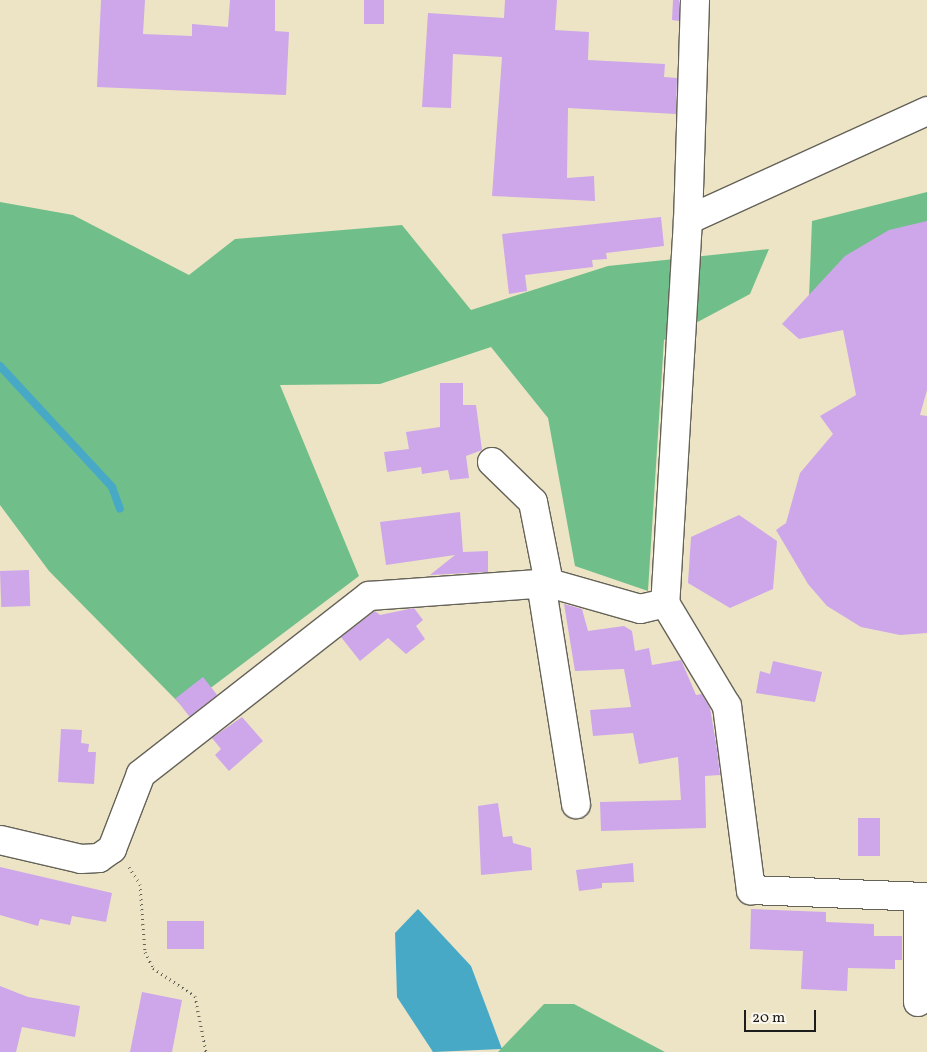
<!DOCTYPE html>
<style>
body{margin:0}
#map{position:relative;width:927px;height:1052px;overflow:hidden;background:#ede4c6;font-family:Vollkorn,serif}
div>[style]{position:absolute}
.forest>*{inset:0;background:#70bf8a}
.water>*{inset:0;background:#48a9c7}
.stream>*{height:8px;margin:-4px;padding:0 4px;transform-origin:4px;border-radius:4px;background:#48a9c7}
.building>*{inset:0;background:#cda7e9;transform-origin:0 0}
.path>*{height:3px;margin-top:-1.5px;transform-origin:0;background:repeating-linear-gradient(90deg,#656258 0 1px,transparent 0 5px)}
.roads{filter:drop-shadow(1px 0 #656258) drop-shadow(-1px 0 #656258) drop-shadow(0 1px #656258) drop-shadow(0 -1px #656258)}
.minor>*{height:28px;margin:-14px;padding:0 14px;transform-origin:14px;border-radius:14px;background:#fff}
span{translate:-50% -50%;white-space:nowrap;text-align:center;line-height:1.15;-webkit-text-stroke:4.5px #fbf7ec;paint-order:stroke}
.scale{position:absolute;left:744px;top:1010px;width:72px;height:22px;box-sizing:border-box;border:2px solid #1c1c1c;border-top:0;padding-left:6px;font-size:15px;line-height:18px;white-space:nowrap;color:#1c1c1c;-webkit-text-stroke:4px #fbf7ec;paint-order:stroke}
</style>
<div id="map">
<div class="forest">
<i style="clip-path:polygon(927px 192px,927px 340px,809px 298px,812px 221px)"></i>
<i style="clip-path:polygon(0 202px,73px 215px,189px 275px,235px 239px,402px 225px,471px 310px,608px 266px,769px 249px,750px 294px,664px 340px,648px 591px,575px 566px,548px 418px,491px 347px,380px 384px,280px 385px,359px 576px,184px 708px,49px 571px,0 505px)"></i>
<i style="clip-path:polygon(544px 1004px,574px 1004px,665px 1052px,498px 1052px)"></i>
</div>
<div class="water">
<i style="clip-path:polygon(418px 909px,471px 966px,502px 1049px,433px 1052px,397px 997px,395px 933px)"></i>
</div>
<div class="stream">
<i style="left:0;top:366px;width:165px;rotate:47.2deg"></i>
<i style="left:112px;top:487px;width:23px;rotate:70deg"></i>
</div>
<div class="building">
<i style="clip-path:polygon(101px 0,145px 0,143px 34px,192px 36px,192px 24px,228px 27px,230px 0,275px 0,275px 31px,289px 32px,286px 95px,97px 87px)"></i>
<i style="left:364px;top:0;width:20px;height:24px"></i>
<i style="clip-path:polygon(505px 0,557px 0,555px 30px,589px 32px,588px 60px,665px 64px,664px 77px,677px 78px,676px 114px,568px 108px,567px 178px,594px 176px,595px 201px,492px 196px,502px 57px,453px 54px,451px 108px,422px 107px,428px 13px,504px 18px)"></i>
<i style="clip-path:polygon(673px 0,679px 0,679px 21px,672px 20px)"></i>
<i style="clip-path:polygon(661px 217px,664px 246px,606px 253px,607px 259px,592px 260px,593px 267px,525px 275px,527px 291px,509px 294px,502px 234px)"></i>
<i style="clip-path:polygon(927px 221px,927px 390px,920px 415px,927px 416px,927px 633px,900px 635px,861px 627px,827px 606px,808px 584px,776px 530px,786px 523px,800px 473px,833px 434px,820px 416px,856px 395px,843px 330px,799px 339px,782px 324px,845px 256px,889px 230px)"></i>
<i style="clip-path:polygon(440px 383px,463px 383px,463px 405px,476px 405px,482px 450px,466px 456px,469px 478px,450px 480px,448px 470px,422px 474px,421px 467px,387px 472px,384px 452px,409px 449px,406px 432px,440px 427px)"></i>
<i style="clip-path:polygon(460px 512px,463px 552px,488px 551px,488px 572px,430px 575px,455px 555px,386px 565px,380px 522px)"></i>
<i style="clip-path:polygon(739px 515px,777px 541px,773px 589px,730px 608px,688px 583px,691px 537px)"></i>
<i style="left:29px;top:570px;width:36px;height:29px;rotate:88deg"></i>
<i style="clip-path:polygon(564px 604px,582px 609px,588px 631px,624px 626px,632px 631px,635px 651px,649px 648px,652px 665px,681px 660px,696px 695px,702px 694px,710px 708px,717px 749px,720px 775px,705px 776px,706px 828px,601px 831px,600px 802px,681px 800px,678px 757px,639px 764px,633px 733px,593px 736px,590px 710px,631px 707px,624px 669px,575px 671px)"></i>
<i style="clip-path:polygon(414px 608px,423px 620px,416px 626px,425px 639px,406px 654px,388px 638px,360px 661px,341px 637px,375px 611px,380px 615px)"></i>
<i style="clip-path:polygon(773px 661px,822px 672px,815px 702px,756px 693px,760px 671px,770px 674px)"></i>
<i style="left:203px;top:677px;width:23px;height:35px;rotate:52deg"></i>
<i style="clip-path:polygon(242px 717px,263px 741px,229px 771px,215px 755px,221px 749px,212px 738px)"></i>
<i style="clip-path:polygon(61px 729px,82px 730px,81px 743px,89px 744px,88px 752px,96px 752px,94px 784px,58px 782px)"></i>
<i style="clip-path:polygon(498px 803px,503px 837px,512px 836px,513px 843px,531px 848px,532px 870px,481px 875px,478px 806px)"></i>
<i style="left:858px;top:818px;width:22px;height:38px"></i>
<i style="clip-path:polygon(633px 863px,634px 882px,602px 883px,602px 888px,579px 891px,576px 870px)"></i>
<i style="clip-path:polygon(0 867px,112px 893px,106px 922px,72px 916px,70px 925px,40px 919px,38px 926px,0 915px)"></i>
<i style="clip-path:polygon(751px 909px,826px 912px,826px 922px,874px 924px,874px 936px,902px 936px,902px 960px,895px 960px,895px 969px,848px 968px,847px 991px,801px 989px,803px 951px,750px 949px)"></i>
<i style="left:167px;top:921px;width:37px;height:28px"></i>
<i style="clip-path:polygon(0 986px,28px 997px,80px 1006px,75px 1037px,22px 1027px,16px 1052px,0 1052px)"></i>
<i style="clip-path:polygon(142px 992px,182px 1000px,172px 1052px,130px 1052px)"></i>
</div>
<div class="path">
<i style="left:129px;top:867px;width:20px;rotate:57deg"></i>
<i style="left:140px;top:884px;width:68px;rotate:85.8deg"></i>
<i style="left:145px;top:952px;width:18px;rotate:63deg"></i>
<i style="left:153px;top:968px;width:50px;rotate:33.7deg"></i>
<i style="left:195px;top:996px;width:57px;rotate:78.9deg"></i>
</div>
<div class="roads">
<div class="minor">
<i style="left:695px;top:0;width:220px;rotate:91.8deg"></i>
<i style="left:688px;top:220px;width:384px;rotate:93.4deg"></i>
<i style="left:665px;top:603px;width:120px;rotate:59deg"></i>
<i style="left:727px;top:706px;width:186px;rotate:82.6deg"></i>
<i style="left:751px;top:890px;width:176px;rotate:2.3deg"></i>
<i style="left:688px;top:220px;width:263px;rotate:-24.5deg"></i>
<i style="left:492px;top:462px;width:57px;rotate:44.3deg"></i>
<i style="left:533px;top:502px;width:83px;rotate:78.8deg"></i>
<i style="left:541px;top:583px;width:224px;rotate:81deg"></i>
<i style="left:0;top:840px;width:83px;rotate:13.2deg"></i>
<i style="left:81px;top:859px;width:18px;rotate:-3deg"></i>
<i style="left:99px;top:858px;width:16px;rotate:-35deg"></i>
<i style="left:112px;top:849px;width:80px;rotate:-68.9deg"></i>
<i style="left:141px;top:774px;width:289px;rotate:-38deg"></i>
<i style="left:369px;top:596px;width:180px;rotate:-4.1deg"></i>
<i style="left:549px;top:583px;width:95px;rotate:15.9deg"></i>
<i style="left:640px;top:609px;width:26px;rotate:-13deg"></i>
<i style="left:918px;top:1002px;width:105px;rotate:-90deg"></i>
</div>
</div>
<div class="scale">20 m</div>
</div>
